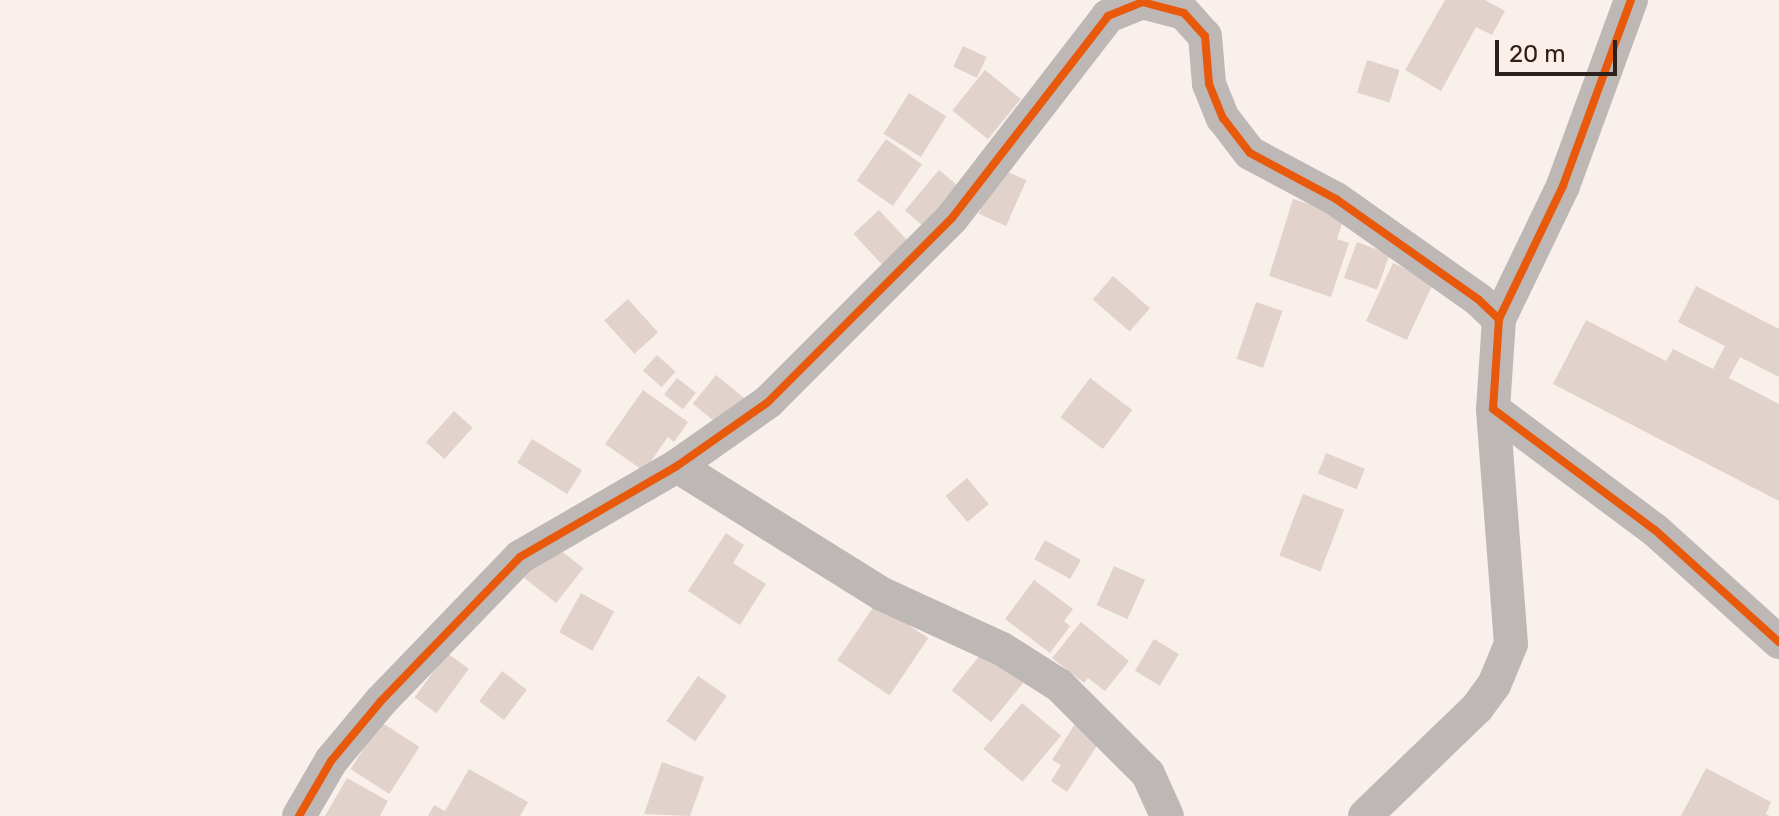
<!DOCTYPE html>
<style>
body{margin:0}
#map{position:relative;width:1779px;height:816px;overflow:hidden;background:#f9f0ec;font-family:Rubik,sans-serif}
div>[style]{position:absolute}
.building>*{inset:0;background:#e1d2cc;transform-origin:0 0}
.minor>*{height:34px;margin:-17px;padding:0 17px;transform-origin:17px;border-radius:17px;background:#bdb8b6}
.cycleway>*{height:8px;margin:-4px;padding:0 4px;transform-origin:4px;border-radius:4px;background:#e8590c}
span{translate:-50% -50%;white-space:nowrap;text-align:center;line-height:1.15;-webkit-text-stroke:6px #feeee7;paint-order:stroke}
.scale{position:absolute;left:1495px;top:40px;width:122px;height:36px;box-sizing:border-box;border:4px solid #2b211d;border-top:0;padding-left:10px;font-size:24px;line-height:28px;white-space:nowrap;color:#2b211d;-webkit-text-stroke:6px #feeee7;paint-order:stroke}
</style>
<div id="map">
<div class="building">
<i style="clip-path:polygon(1445px 0,1485px 0,1505px 11px,1492px 35px,1476px 27px,1441px 91px,1405px 70px)"></i>
<i style="left:963px;top:46px;width:26px;height:23px;rotate:25deg"></i>
<i style="left:1367px;top:60px;width:34px;height:34px;rotate:17deg"></i>
<i style="left:985px;top:70px;width:46px;height:52px;rotate:39deg"></i>
<i style="left:909px;top:93px;width:44px;height:48px;rotate:32deg"></i>
<i style="left:886px;top:139px;width:44px;height:51px;rotate:35deg"></i>
<i style="left:999px;top:168px;width:30px;height:50px;rotate:24deg"></i>
<i style="left:939px;top:170px;width:25px;height:53px;rotate:40deg"></i>
<i style="clip-path:polygon(1293px 199px,1345px 215px,1337px 239px,1349px 243px,1331px 297px,1269px 276px)"></i>
<i style="left:879px;top:210px;width:42px;height:35px;rotate:47deg"></i>
<i style="left:1357px;top:242px;width:35px;height:38px;rotate:20deg"></i>
<i style="left:1393px;top:263px;width:45px;height:64px;rotate:25deg"></i>
<i style="left:1113px;top:276px;width:49px;height:31px;rotate:41deg"></i>
<i style="clip-path:polygon(1696px 286px,1779px 329px,1779px 377px,1740px 357px,1729px 378px,1779px 404px,1779px 501px,1553px 384px,1586px 320px,1666px 361px,1673px 349px,1713px 369px,1725px 346px,1678px 322px)"></i>
<i style="left:628px;top:299px;width:45px;height:32px;rotate:48deg"></i>
<i style="left:1256px;top:302px;width:28px;height:60px;rotate:19deg"></i>
<i style="left:657px;top:355px;width:25px;height:21px;rotate:42deg"></i>
<i style="left:716px;top:375px;width:36px;height:37px;rotate:39deg"></i>
<i style="left:677px;top:378px;width:24px;height:21px;rotate:38deg"></i>
<i style="left:1090px;top:378px;width:53px;height:49px;rotate:37deg"></i>
<i style="clip-path:polygon(643px 390px,688px 422px,674px 442px,668px 437px,644px 471px,605px 444px)"></i>
<i style="left:454px;top:411px;width:25px;height:42px;rotate:42deg"></i>
<i style="left:532px;top:439px;width:59px;height:28px;rotate:32deg"></i>
<i style="left:1326px;top:453px;width:42px;height:22px;rotate:22deg"></i>
<i style="left:967px;top:478px;width:34px;height:28px;rotate:50deg"></i>
<i style="left:1303px;top:494px;width:44px;height:66px;rotate:21deg"></i>
<i style="clip-path:polygon(726px 533px,744px 545px,733px 563px,766px 584px,740px 625px,688px 591px)"></i>
<i style="left:1045px;top:540px;width:41px;height:22px;rotate:29deg"></i>
<i style="left:551px;top:543px;width:41px;height:44px;rotate:38deg"></i>
<i style="left:1114px;top:566px;width:34px;height:43px;rotate:24deg"></i>
<i style="clip-path:polygon(1034px 580px,1073px 609px,1064px 621px,1070px 626px,1050px 653px,1005px 619px)"></i>
<i style="left:581px;top:593px;width:38px;height:45px;rotate:29deg"></i>
<i style="left:876px;top:603px;width:63px;height:69px;rotate:34deg"></i>
<i style="clip-path:polygon(1081px 622px,1129px 661px,1105px 691px,1088px 678px,1084px 683px,1052px 658px)"></i>
<i style="left:1154px;top:639px;width:29px;height:37px;rotate:31deg"></i>
<i style="left:985px;top:649px;width:51px;height:53px;rotate:39deg"></i>
<i style="left:447px;top:653px;width:27px;height:55px;rotate:36deg"></i>
<i style="left:502px;top:671px;width:31px;height:38px;rotate:37deg"></i>
<i style="left:698px;top:676px;width:35px;height:55px;rotate:35deg"></i>
<i style="left:1022px;top:703px;width:51px;height:60px;rotate:40deg"></i>
<i style="left:381px;top:722px;width:46px;height:56px;rotate:33deg"></i>
<i style="clip-path:polygon(1075px 724px,1100px 741px,1067px 792px,1051px 781px,1061px 765px,1052px 760px)"></i>
<i style="clip-path:polygon(662px 762px,704px 777px,690px 816px,644px 814px)"></i>
<i style="clip-path:polygon(1706px 768px,1771px 802px,1766px 814px,1770px 816px,1681px 816px)"></i>
<i style="clip-path:polygon(469px 769px,528px 802px,520px 816px,428px 816px,434px 805px,445px 811px)"></i>
<i style="clip-path:polygon(347px 778px,388px 801px,380px 816px,325px 816px)"></i>
</div>
<div class="minor">
<i style="left:1631px;top:0;width:198px;rotate:110.1deg"></i>
<i style="left:1563px;top:186px;width:148px;rotate:115.7deg"></i>
<i style="left:1499px;top:319px;width:90px;rotate:93.8deg"></i>
<i style="left:1493px;top:409px;width:202px;rotate:36.8deg"></i>
<i style="left:1655px;top:530px;width:167px;rotate:42.1deg"></i>
<i style="left:677px;top:466px;width:242px;rotate:32deg"></i>
<i style="left:882px;top:594px;width:132px;rotate:24.6deg"></i>
<i style="left:1002px;top:649px;width:67px;rotate:32.3deg"></i>
<i style="left:1059px;top:685px;width:126px;rotate:45deg"></i>
<i style="left:1148px;top:774px;width:46px;rotate:65.7deg"></i>
<i style="left:299px;top:816px;width:64px;rotate:-59.8deg"></i>
<i style="left:331px;top:761px;width:78px;rotate:-50.2deg"></i>
<i style="left:381px;top:701px;width:200px;rotate:-46deg"></i>
<i style="left:520px;top:557px;width:181px;rotate:-30.1deg"></i>
<i style="left:677px;top:466px;width:111px;rotate:-35.1deg"></i>
<i style="left:768px;top:402px;width:260px;rotate:-45deg"></i>
<i style="left:952px;top:218px;width:255px;rotate:-52.3deg"></i>
<i style="left:1108px;top:16px;width:37px;rotate:-22deg"></i>
<i style="left:1142px;top:2px;width:43px;rotate:14.7deg"></i>
<i style="left:1184px;top:13px;width:31px;rotate:48deg"></i>
<i style="left:1205px;top:36px;width:48px;rotate:85.2deg"></i>
<i style="left:1209px;top:84px;width:37px;rotate:68deg"></i>
<i style="left:1223px;top:118px;width:44px;rotate:52.4deg"></i>
<i style="left:1250px;top:153px;width:98px;rotate:28.1deg"></i>
<i style="left:1336px;top:199px;width:175px;rotate:35.2deg"></i>
<i style="left:1479px;top:300px;width:28px;rotate:44deg"></i>
<i style="left:1365px;top:816px;width:156px;rotate:-44deg"></i>
<i style="left:1477px;top:708px;width:29px;rotate:-54deg"></i>
<i style="left:1494px;top:685px;width:44px;rotate:-67.5deg"></i>
<i style="left:1511px;top:644px;width:236px;rotate:-94.4deg"></i>
</div>
<div class="cycleway">
<i style="left:1631px;top:0;width:198px;rotate:110.1deg"></i>
<i style="left:1563px;top:186px;width:148px;rotate:115.7deg"></i>
<i style="left:1499px;top:319px;width:90px;rotate:93.8deg"></i>
<i style="left:1493px;top:409px;width:202px;rotate:36.8deg"></i>
<i style="left:1655px;top:530px;width:167px;rotate:42.1deg"></i>
<i style="left:299px;top:816px;width:64px;rotate:-59.8deg"></i>
<i style="left:331px;top:761px;width:78px;rotate:-50.2deg"></i>
<i style="left:381px;top:701px;width:200px;rotate:-46deg"></i>
<i style="left:520px;top:557px;width:181px;rotate:-30.1deg"></i>
<i style="left:677px;top:466px;width:111px;rotate:-35.1deg"></i>
<i style="left:768px;top:402px;width:260px;rotate:-45deg"></i>
<i style="left:952px;top:218px;width:255px;rotate:-52.3deg"></i>
<i style="left:1108px;top:16px;width:37px;rotate:-22deg"></i>
<i style="left:1142px;top:2px;width:43px;rotate:14.7deg"></i>
<i style="left:1184px;top:13px;width:31px;rotate:48deg"></i>
<i style="left:1205px;top:36px;width:48px;rotate:85.2deg"></i>
<i style="left:1209px;top:84px;width:37px;rotate:68deg"></i>
<i style="left:1223px;top:118px;width:44px;rotate:52.4deg"></i>
<i style="left:1250px;top:153px;width:98px;rotate:28.1deg"></i>
<i style="left:1336px;top:199px;width:175px;rotate:35.2deg"></i>
<i style="left:1479px;top:300px;width:28px;rotate:44deg"></i>
</div>
<div class="scale">20 m</div>
</div>
